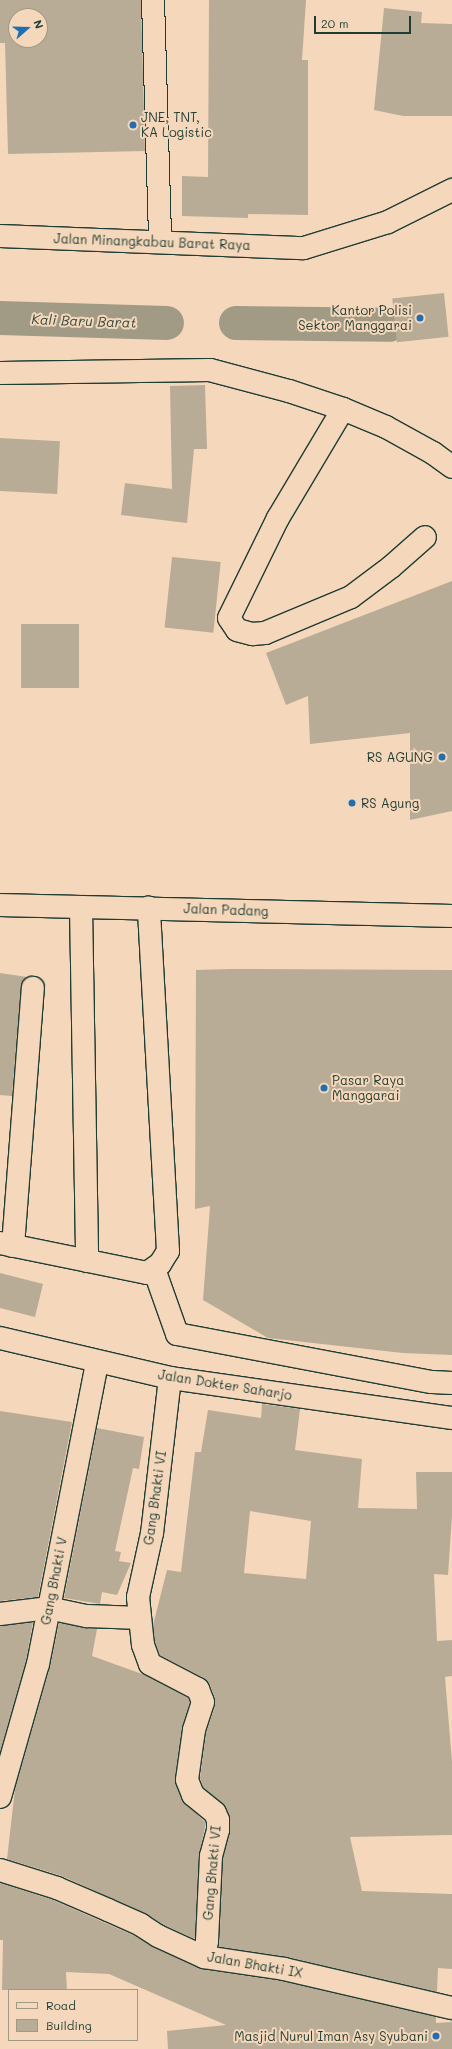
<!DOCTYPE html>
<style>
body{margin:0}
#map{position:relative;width:452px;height:2049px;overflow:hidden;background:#f5d7bb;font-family:Mali,sans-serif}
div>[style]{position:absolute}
.canal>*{height:34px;margin:-17px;padding:0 17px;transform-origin:17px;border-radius:17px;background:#a19b85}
.building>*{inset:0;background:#b9ac96;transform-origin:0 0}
.roads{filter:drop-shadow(1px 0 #1f3d34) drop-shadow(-1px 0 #1f3d34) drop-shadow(0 1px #1f3d34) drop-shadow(0 -1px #1f3d34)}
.minor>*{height:22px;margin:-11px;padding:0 11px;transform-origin:11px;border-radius:11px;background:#f5d7bb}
.major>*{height:22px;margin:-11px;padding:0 11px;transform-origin:11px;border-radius:11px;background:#f5d7bb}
.dots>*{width:11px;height:11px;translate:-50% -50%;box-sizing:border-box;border:2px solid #f5d7bb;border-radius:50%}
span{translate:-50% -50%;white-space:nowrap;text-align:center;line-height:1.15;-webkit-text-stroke:4px #f5d7bb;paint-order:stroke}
.poi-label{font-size:13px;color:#1f3d34}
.left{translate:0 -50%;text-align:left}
.right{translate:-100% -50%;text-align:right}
.street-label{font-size:13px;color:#1f3d34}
.water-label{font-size:14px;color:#324b40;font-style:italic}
.legend{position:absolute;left:8px;top:1989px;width:130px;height:52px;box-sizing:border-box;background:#f5d7bb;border:1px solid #9f9985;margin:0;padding:5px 7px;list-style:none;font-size:12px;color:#1f3d34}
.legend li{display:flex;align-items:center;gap:8px;height:20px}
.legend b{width:20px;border:1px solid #9f9985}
.north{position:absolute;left:8px;top:8px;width:40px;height:40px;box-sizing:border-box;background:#f5d7bb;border:1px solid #9f9985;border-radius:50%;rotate:70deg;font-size:11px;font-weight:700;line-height:16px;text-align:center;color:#1f3d34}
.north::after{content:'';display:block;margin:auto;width:14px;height:18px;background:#1f6fb2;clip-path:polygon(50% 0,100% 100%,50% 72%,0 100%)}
.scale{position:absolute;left:314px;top:16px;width:97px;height:18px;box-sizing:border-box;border:2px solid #1f3d34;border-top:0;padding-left:5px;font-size:12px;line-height:14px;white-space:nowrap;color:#1f3d34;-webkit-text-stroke:3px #f5d7bb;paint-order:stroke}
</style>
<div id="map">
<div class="canal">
<i style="left:0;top:318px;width:167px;rotate:1.7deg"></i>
<i style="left:236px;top:323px;width:153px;rotate:0.7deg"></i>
</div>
<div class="building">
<i style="clip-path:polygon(evenodd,0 0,141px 0,145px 151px,8px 154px,5px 43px,0 43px,0 0,16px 16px,40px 16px,40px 40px,16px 40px,16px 16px)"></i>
<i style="clip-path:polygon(209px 0,306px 0,302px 60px,308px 60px,308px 215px,248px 214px,248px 218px,182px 216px,182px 176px,208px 177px)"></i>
<i style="clip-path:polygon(384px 8px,422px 12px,421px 23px,452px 24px,452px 116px,403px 116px,374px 110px)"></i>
<i style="left:444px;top:293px;width:44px;height:52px;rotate:84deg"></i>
<i style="clip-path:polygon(205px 385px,207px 449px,194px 449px,187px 523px,121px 515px,125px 483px,172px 489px,170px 386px)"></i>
<i style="left:0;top:438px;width:60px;height:53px;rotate:3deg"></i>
<i style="left:172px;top:557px;width:49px;height:71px;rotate:6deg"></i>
<i style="clip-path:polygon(452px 581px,452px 811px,410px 820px,410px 733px,310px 744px,308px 696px,286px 705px,266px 653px)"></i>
<i style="left:21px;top:624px;width:58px;height:64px"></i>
<i style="clip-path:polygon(230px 969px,452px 970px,452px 1355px,403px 1353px,268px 1338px,203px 1300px,210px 1206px,195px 1209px,196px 970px)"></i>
<i style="clip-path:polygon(0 973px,27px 977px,23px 981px,21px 987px,12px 1096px,0 1095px)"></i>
<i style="clip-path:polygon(0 1273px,43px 1284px,35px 1317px,0 1308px)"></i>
<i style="clip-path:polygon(evenodd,262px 1404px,300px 1409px,295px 1450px,362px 1459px,358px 1508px,417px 1509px,416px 1472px,452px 1472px,452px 1516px,448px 1575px,434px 1574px,437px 1641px,452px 1640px,452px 1676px,445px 1677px,452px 1762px,452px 1835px,350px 1837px,362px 1891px,452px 1894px,452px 1969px,438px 1968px,437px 1992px,287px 1957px,219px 1947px,223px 1858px,230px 1833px,230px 1820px,226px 1808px,203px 1787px,200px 1778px,206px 1733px,215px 1706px,215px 1698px,210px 1685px,204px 1678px,160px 1655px,155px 1642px,153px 1625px,167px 1570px,181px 1572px,195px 1452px,201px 1452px,208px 1410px,261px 1418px,262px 1404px,250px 1511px,311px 1521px,306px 1579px,244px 1573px,250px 1511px)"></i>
<i style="clip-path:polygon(0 1411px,72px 1422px,38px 1597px,0 1601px)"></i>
<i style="clip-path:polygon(97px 1428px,144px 1437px,139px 1469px,133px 1468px,115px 1551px,121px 1552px,119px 1561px,131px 1563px,117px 1595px,102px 1592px,100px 1604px,64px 1598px)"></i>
<i style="clip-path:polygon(33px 1622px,26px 1661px,0 1752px,0 1626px)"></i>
<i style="clip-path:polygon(59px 1623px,97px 1629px,92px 1656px,142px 1674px,142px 1673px,188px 1698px,190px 1702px,182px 1728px,175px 1779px,182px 1800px,206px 1823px,199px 1855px,195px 1939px,164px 1925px,146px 1914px,62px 1876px,7px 1859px,15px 1789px,50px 1667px)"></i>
<i style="clip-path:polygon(0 1883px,53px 1900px,135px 1936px,153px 1947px,201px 1969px,282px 1981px,436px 2017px,436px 2023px,452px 2022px,452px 2049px,168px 2049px,167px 2031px,226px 2025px,109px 1974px,66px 1972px,67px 1990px,2px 1990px,3px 1940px,0 1940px)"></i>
</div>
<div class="roads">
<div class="minor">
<i style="left:153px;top:0;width:242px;rotate:88.3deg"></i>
<i style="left:343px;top:409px;width:127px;rotate:120.8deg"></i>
<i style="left:278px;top:518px;width:111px;rotate:116.1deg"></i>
<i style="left:229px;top:618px;width:14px;rotate:56deg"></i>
<i style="left:237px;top:630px;width:16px;rotate:15deg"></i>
<i style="left:252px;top:634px;width:13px;rotate:-4deg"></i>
<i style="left:265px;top:633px;width:93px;rotate:-22.7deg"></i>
<i style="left:351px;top:597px;width:50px;rotate:-36.9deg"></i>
<i style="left:391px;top:567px;width:45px;rotate:-41.4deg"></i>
<i style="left:0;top:905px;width:452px;rotate:1.4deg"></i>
<i style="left:81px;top:907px;width:354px;rotate:89deg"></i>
<i style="left:0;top:1243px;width:150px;rotate:11.5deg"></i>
<i style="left:147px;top:1273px;width:16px;rotate:-35deg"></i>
<i style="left:160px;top:1264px;width:15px;rotate:-58deg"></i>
<i style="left:168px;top:1251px;width:344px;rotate:-93.2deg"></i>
<i style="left:13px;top:1246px;width:259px;rotate:-85.6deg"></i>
<i style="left:154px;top:1269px;width:69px;rotate:70.5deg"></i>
<i style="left:177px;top:1334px;width:259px;rotate:10.7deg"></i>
<i style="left:432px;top:1382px;width:20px;rotate:3deg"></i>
<i style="left:170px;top:1378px;width:156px;rotate:96.6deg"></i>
<i style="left:152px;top:1533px;width:66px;rotate:102.3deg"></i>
<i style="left:138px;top:1597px;width:48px;rotate:84.1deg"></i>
<i style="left:143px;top:1645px;width:20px;rotate:70deg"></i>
<i style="left:150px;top:1664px;width:54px;rotate:27.5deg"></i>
<i style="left:198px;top:1689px;width:14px;rotate:69deg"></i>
<i style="left:203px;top:1702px;width:29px;rotate:108deg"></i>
<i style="left:194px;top:1730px;width:50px;rotate:98deg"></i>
<i style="left:187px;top:1780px;width:16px;rotate:68deg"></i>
<i style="left:193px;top:1795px;width:28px;rotate:39deg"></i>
<i style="left:215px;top:1813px;width:8px;rotate:67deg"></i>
<i style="left:218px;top:1820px;width:10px;rotate:90deg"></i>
<i style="left:218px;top:1830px;width:27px;rotate:105deg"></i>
<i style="left:211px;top:1856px;width:85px;rotate:92.7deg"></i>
<i style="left:207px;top:1941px;width:16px;rotate:101deg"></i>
<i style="left:0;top:1614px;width:48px;rotate:-7.1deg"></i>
<i style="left:48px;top:1608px;width:40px;rotate:12deg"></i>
<i style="left:87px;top:1616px;width:53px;rotate:2.2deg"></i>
<i style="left:0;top:1797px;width:138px;rotate:-74.1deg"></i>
<i style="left:38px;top:1664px;width:308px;rotate:-78.9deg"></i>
<i style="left:0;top:1870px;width:60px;rotate:17.5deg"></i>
<i style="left:57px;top:1888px;width:56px;rotate:23.3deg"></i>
<i style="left:108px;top:1910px;width:36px;rotate:24deg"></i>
<i style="left:141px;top:1925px;width:20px;rotate:33deg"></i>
<i style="left:158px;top:1936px;width:51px;rotate:24.5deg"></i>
<i style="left:204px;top:1957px;width:81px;rotate:8.5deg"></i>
<i style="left:284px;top:1969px;width:172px;rotate:13.1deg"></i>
</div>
<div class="major">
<i style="left:0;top:236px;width:304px;rotate:2.3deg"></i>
<i style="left:304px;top:248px;width:88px;rotate:-17.2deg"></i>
<i style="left:388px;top:222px;width:72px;rotate:-26.6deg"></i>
<i style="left:0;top:373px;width:210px;rotate:-0.8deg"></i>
<i style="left:210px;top:370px;width:82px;rotate:14.9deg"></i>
<i style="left:289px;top:391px;width:57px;rotate:18.4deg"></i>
<i style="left:343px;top:409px;width:47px;rotate:22.7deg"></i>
<i style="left:386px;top:427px;width:54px;rotate:29deg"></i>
<i style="left:433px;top:453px;width:24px;rotate:36deg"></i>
<i style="left:0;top:1338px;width:175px;rotate:13.2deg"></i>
<i style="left:170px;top:1378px;width:285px;rotate:8.1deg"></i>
</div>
</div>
<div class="dots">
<i style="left:133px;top:125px;background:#1f6fb2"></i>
<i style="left:420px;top:318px;background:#1f6fb2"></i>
<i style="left:442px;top:757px;background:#1f6fb2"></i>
<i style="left:352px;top:803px;background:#1f6fb2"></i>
<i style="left:324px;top:1088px;background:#1f6fb2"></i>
<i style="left:436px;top:2036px;background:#1f6fb2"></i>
</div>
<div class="poi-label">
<span class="left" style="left:141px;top:125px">JNE, TNT,<br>KA Logistic</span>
<span class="right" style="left:412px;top:318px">Kantor Polisi<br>Sektor Manggarai</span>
<span class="right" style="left:433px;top:757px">RS AGUNG</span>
<span class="left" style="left:361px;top:803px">RS Agung</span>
<span class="left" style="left:332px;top:1088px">Pasar Raya<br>Manggarai</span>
<span class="right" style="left:428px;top:2036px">Masjid Nurul Iman Asy Syubani</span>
</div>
<div class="street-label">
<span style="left:152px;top:242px;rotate:2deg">Jalan Minangkabau Barat Raya</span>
<span style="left:226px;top:910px;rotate:2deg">Jalan Padang</span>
<span style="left:225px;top:1385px;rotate:9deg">Jalan Dokter Saharjo</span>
<span style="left:155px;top:1498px;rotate:-82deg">Gang Bhakti VI</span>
<span style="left:54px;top:1581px;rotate:-79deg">Gang Bhakti V</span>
<span style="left:212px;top:1873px;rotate:-85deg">Gang Bhakti VI</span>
<span style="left:255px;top:1965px;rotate:10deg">Jalan Bhakti IX</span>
</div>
<div class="water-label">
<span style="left:84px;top:321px;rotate:2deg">Kali Baru Barat</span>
</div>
<ul class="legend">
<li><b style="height:5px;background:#f5d7bb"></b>Road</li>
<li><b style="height:11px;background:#b9ac96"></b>Building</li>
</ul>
<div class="north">N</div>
<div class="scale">20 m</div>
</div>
